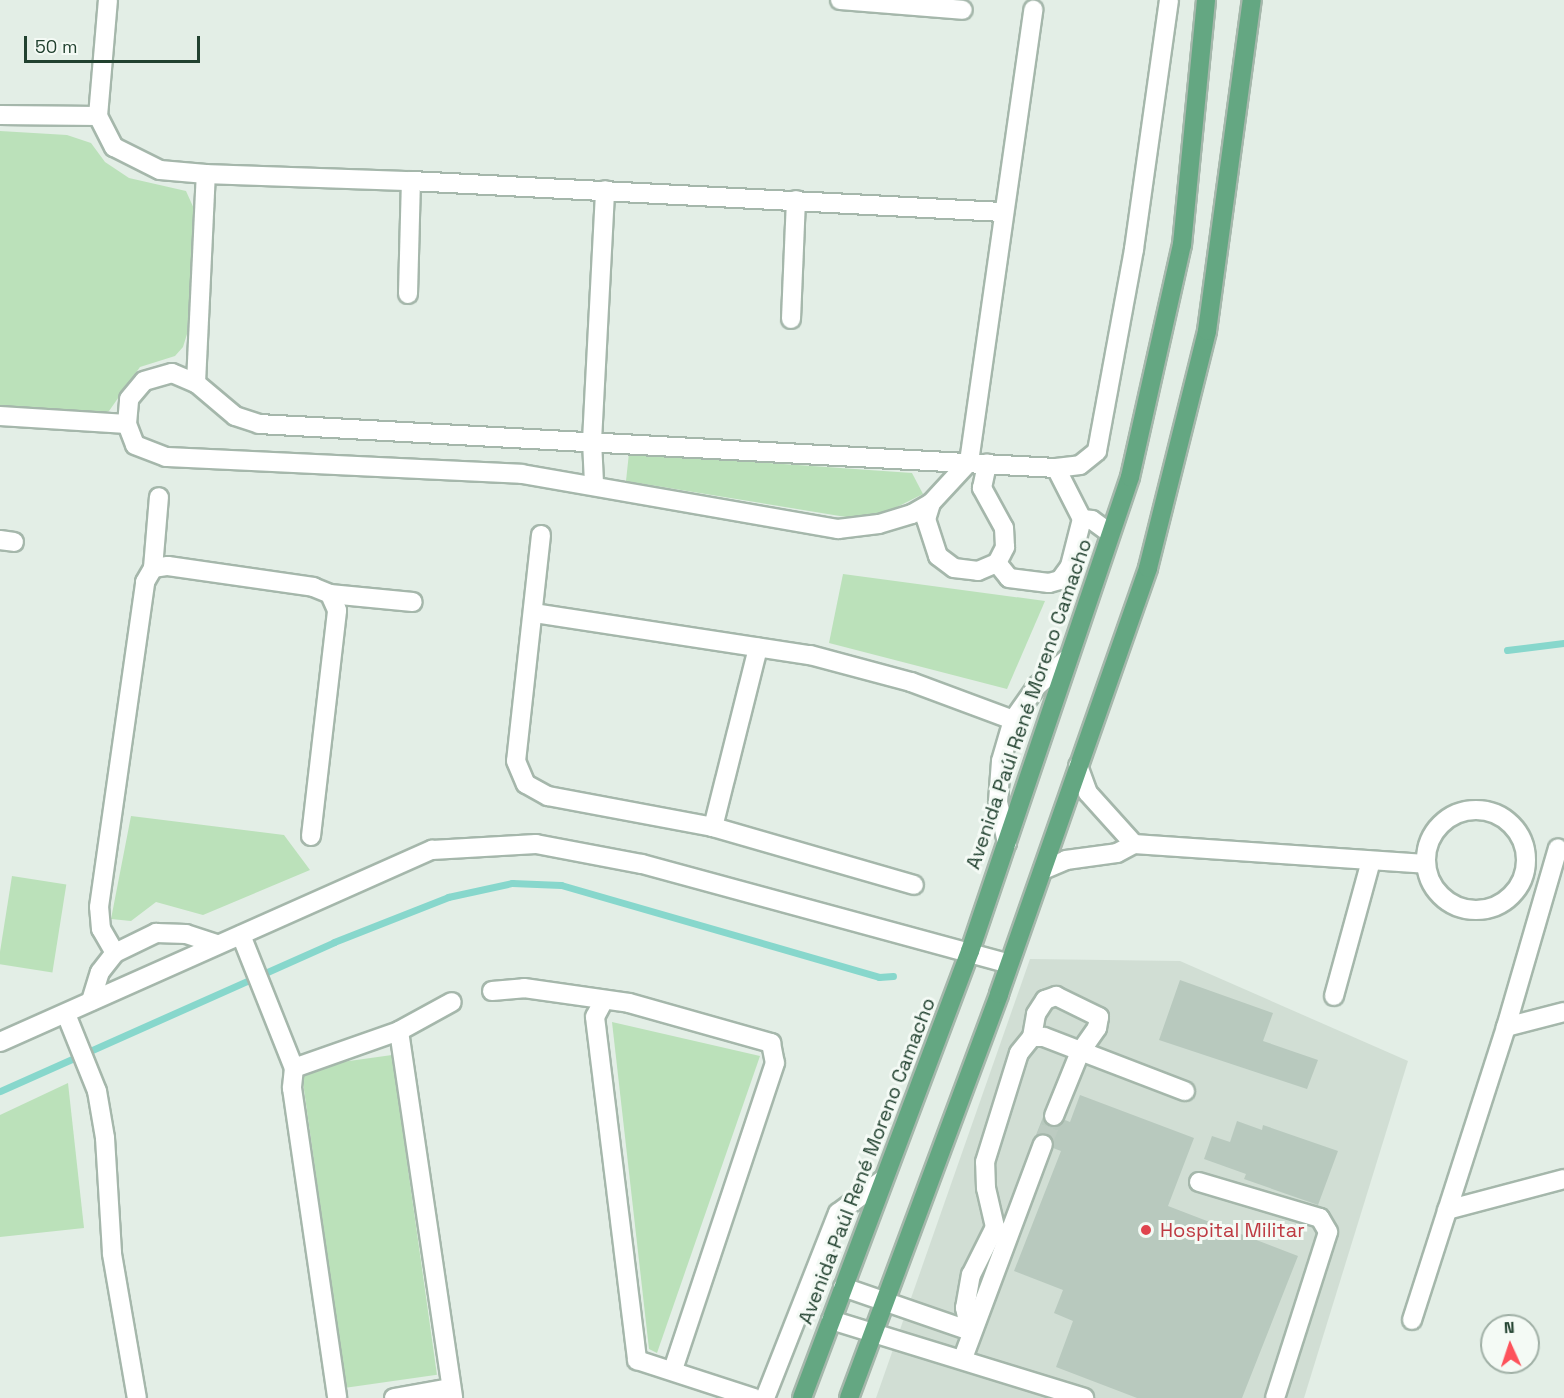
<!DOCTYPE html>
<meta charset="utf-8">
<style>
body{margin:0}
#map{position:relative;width:1564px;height:1398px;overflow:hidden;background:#e3eee6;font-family:"Space Grotesk",sans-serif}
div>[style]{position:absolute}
.built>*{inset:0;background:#d1ded4}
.green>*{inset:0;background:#bbe1ba;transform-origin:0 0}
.stream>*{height:7px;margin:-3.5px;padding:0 3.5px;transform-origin:3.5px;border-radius:3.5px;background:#87d7cc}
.building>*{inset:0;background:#b8c9be}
.minor-tunnel>*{height:18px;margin-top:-9px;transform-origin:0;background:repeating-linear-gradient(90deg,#bccbc1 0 18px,transparent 0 27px)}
.roads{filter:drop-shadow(2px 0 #a5b7ab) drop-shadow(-2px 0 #a5b7ab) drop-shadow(0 2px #a5b7ab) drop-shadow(0 -2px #a5b7ab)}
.minor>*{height:18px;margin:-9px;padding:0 9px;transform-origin:9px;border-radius:9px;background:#fff}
.minor>.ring{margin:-9px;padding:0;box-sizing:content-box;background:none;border:18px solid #fff;border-radius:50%}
.major>*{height:18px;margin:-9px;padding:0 9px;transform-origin:9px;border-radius:9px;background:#64a782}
.dots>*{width:16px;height:16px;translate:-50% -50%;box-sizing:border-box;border:3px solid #f4faf5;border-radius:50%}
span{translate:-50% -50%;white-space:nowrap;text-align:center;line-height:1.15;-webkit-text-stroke:6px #f4faf5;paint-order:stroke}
.street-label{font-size:20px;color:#21412f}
.health-label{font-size:20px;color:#be3a42}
.left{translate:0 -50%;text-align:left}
.north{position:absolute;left:1480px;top:1314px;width:60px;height:60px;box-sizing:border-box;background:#f4faf5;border:2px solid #a0b0a6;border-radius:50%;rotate:357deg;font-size:16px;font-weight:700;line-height:24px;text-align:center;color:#21412f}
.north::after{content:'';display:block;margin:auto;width:21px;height:27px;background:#fd525b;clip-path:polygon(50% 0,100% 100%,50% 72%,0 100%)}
.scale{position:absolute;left:24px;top:36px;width:176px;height:27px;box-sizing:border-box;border:3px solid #21412f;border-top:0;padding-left:8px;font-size:18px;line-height:21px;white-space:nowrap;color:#21412f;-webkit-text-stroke:4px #f4faf5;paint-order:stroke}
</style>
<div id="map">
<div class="built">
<i style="clip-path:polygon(1030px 959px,1180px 961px,1408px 1061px,1304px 1398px,876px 1398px)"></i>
</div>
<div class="green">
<i style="clip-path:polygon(0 131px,67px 135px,91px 143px,105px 162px,129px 178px,186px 191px,195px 211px,187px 334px,183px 347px,175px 356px,140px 367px,109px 411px,93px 416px,0 408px)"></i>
<i style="clip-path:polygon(629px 453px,912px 473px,923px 494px,883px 514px,852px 518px,626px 481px)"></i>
<i style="clip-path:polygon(843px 574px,1045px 601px,1007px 689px,829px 643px)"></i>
<i style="clip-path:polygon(131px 816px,284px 835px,310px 870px,203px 915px,156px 902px,131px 921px,111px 919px)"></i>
<i style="left:12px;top:876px;width:55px;height:89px;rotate:9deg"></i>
<i style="clip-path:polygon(612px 1022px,760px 1056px,657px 1353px,649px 1349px)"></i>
<i style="left:392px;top:1055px;width:323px;height:92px;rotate:82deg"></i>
<i style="clip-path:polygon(68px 1083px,84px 1228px,0 1237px,0 1115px)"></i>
</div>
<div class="stream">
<i style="left:1507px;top:650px;width:57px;rotate:-7deg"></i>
<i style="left:0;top:1091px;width:366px;rotate:-24deg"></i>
<i style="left:334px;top:942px;width:123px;rotate:-21.5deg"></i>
<i style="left:448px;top:897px;width:66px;rotate:-12.3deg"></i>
<i style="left:512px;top:883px;width:49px;rotate:2.3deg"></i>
<i style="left:561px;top:885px;width:331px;rotate:16.1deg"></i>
<i style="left:879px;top:977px;width:14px;rotate:-4deg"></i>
</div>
<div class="building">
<i style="clip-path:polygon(1180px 980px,1273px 1013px,1263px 1041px,1318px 1060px,1307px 1089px,1159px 1040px)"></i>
<i style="clip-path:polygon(1080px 1095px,1194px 1138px,1168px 1206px,1298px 1256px,1242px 1398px,1137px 1398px,1056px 1367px,1073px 1321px,1054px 1313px,1063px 1290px,1014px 1271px,1061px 1151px,1053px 1148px,1047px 1134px,1036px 1135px,1043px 1117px,1050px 1127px,1060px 1125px,1065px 1120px,1070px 1122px)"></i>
<i style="clip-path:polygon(1237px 1121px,1262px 1130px,1263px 1125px,1338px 1151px,1318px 1205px,1244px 1179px,1246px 1174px,1204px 1159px,1212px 1136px,1230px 1142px)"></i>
</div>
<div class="minor-tunnel">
<i style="left:1043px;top:1144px;width:30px;rotate:-69deg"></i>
</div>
<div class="roads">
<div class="minor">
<i style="left:840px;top:0;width:123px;rotate:4.6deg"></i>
<i style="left:0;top:115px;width:98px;rotate:0.6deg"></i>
<i style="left:98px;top:116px;width:35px;rotate:63deg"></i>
<i style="left:114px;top:147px;width:51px;rotate:26.6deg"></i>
<i style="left:160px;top:170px;width:46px;rotate:5deg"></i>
<i style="left:206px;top:174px;width:205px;rotate:2deg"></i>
<i style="left:411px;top:181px;width:593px;rotate:3deg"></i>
<i style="left:98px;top:116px;width:116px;rotate:-85.1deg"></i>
<i style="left:408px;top:294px;width:113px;rotate:-88.5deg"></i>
<i style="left:791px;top:319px;width:119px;rotate:-87.6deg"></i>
<i style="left:196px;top:383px;width:209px;rotate:-87.3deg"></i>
<i style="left:0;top:416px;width:127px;rotate:3.6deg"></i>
<i style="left:127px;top:424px;width:22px;rotate:69deg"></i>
<i style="left:135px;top:445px;width:33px;rotate:21deg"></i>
<i style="left:166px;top:457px;width:356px;rotate:2.7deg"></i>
<i style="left:522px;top:474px;width:321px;rotate:9.9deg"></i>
<i style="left:838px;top:529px;width:41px;rotate:-7deg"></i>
<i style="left:879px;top:524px;width:34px;rotate:-17deg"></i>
<i style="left:912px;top:514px;width:22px;rotate:-30deg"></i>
<i style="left:931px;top:503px;width:56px;rotate:-47.2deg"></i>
<i style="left:969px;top:462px;width:457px;rotate:-81.9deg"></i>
<i style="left:127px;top:424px;width:25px;rotate:-85deg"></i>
<i style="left:129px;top:399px;width:23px;rotate:-50deg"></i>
<i style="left:144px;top:381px;width:29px;rotate:-16deg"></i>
<i style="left:172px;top:373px;width:26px;rotate:23deg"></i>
<i style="left:196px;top:383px;width:51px;rotate:40.2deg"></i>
<i style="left:235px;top:416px;width:25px;rotate:18deg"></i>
<i style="left:259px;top:424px;width:798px;rotate:3.16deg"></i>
<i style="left:594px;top:483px;width:42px;rotate:-92.7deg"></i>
<i style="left:592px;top:441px;width:251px;rotate:-87deg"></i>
<i style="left:931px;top:503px;width:17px;rotate:107deg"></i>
<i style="left:926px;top:519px;width:39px;rotate:72deg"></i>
<i style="left:938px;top:556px;width:20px;rotate:37deg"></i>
<i style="left:954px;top:568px;width:24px;rotate:7deg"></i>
<i style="left:978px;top:571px;width:21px;rotate:-23deg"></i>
<i style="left:997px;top:563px;width:18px;rotate:-63deg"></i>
<i style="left:1005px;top:547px;width:19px;rotate:-93deg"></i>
<i style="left:1004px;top:528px;width:46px;rotate:-118.8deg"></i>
<i style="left:982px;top:488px;width:25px;rotate:-78deg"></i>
<i style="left:1082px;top:519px;width:10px;rotate:6deg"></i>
<i style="left:1092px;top:520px;width:22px;rotate:36deg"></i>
<i style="left:541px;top:535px;width:227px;rotate:96.3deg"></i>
<i style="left:516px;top:761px;width:25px;rotate:67deg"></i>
<i style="left:526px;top:784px;width:25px;rotate:29deg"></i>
<i style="left:548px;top:796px;width:168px;rotate:10.6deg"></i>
<i style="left:713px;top:827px;width:209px;rotate:16.1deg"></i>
<i style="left:0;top:540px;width:14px;rotate:8deg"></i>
<i style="left:997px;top:563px;width:19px;rotate:51deg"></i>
<i style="left:1009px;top:578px;width:40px;rotate:7.1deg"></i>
<i style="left:1049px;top:583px;width:11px;rotate:-15deg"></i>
<i style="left:1060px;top:580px;width:17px;rotate:-54deg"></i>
<i style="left:1070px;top:566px;width:49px;rotate:-75.7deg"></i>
<i style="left:1082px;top:519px;width:57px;rotate:-117deg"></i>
<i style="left:1056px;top:468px;width:24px;rotate:-7deg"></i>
<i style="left:1080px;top:465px;width:22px;rotate:-39deg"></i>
<i style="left:1097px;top:451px;width:205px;rotate:-79.6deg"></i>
<i style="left:1134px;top:249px;width:251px;rotate:-82deg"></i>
<i style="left:153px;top:568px;width:15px;rotate:-8deg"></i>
<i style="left:168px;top:566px;width:147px;rotate:8.2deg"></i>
<i style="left:313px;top:587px;width:18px;rotate:22deg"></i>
<i style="left:330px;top:594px;width:83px;rotate:5.5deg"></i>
<i style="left:534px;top:613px;width:279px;rotate:8.7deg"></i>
<i style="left:810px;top:655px;width:105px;rotate:15deg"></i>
<i style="left:911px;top:682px;width:109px;rotate:20.4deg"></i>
<i class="ring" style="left:1426px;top:810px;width:82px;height:82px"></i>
<i style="left:713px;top:827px;width:185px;rotate:-75.9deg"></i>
<i style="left:311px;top:836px;width:227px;rotate:-83.4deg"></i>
<i style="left:337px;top:610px;width:17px;rotate:-114deg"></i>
<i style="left:1007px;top:843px;width:42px;rotate:-102.4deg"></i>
<i style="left:998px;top:802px;width:41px;rotate:-85.8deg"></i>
<i style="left:1001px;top:761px;width:43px;rotate:-73.7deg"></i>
<i style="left:1013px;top:720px;width:42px;rotate:-54.8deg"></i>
<i style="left:1037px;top:686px;width:40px;rotate:-42deg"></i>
<i style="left:1134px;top:844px;width:292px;rotate:3.9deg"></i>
<i style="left:1043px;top:870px;width:25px;rotate:-23deg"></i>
<i style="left:1066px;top:860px;width:51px;rotate:-7.8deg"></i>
<i style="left:1117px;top:853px;width:19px;rotate:-28deg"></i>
<i style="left:1134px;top:844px;width:69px;rotate:-132deg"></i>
<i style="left:1088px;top:793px;width:29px;rotate:-110deg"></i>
<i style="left:241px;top:935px;width:143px;rotate:68.3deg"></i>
<i style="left:294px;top:1068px;width:20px;rotate:96deg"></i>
<i style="left:292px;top:1088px;width:313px;rotate:81.7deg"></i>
<i style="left:115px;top:953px;width:28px;rotate:-120deg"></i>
<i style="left:101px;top:929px;width:22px;rotate:-95deg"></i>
<i style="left:99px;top:907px;width:328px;rotate:-81.9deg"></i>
<i style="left:145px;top:582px;width:16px;rotate:-60deg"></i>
<i style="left:153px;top:568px;width:71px;rotate:-85.2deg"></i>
<i style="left:492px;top:991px;width:32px;rotate:-5deg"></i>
<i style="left:524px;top:988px;width:106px;rotate:8.1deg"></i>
<i style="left:629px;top:1003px;width:148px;rotate:15.7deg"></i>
<i style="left:771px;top:1043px;width:20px;rotate:79deg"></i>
<i style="left:775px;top:1063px;width:324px;rotate:108.4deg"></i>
<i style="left:1334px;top:996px;width:140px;rotate:-74.7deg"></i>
<i style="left:604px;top:1000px;width:19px;rotate:118deg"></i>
<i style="left:595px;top:1017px;width:346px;rotate:83deg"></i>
<i style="left:637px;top:1360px;width:123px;rotate:18deg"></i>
<i style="left:91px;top:1001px;width:30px;rotate:-73deg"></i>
<i style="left:100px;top:972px;width:24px;rotate:-52deg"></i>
<i style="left:115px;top:953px;width:46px;rotate:-26deg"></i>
<i style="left:156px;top:933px;width:30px;rotate:2deg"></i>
<i style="left:186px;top:934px;width:33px;rotate:18deg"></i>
<i style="left:66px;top:1014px;width:83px;rotate:68.1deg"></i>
<i style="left:97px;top:1091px;width:48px;rotate:80.3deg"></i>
<i style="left:105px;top:1138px;width:116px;rotate:86.5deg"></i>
<i style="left:112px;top:1254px;width:146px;rotate:80.2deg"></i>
<i style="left:1506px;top:1027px;width:60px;rotate:-14.5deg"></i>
<i style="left:399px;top:1031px;width:371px;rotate:81.6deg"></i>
<i style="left:1032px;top:1037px;width:23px;rotate:-80deg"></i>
<i style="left:1036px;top:1014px;width:17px;rotate:-57deg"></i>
<i style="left:1045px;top:1000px;width:12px;rotate:-20deg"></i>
<i style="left:1056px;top:996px;width:48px;rotate:26deg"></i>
<i style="left:1099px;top:1017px;width:11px;rotate:100deg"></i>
<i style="left:1097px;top:1028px;width:29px;rotate:125deg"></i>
<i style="left:1080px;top:1052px;width:69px;rotate:112.1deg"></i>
<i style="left:0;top:1042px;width:473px;rotate:-24deg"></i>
<i style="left:432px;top:850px;width:104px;rotate:-3.3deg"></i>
<i style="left:536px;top:844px;width:108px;rotate:10.7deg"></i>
<i style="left:642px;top:864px;width:380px;rotate:15.2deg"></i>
<i style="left:294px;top:1068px;width:111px;rotate:-19.4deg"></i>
<i style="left:399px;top:1031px;width:60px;rotate:-28.7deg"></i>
<i style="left:1199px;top:1182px;width:126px;rotate:16.6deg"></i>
<i style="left:1320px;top:1218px;width:16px;rotate:60deg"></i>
<i style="left:1328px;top:1232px;width:174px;rotate:107.7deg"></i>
<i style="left:1447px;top:1210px;width:121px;rotate:-14.8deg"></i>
<i style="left:843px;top:1287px;width:134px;rotate:19.1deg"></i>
<i style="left:831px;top:1320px;width:265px;rotate:17.1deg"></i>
<i style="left:1412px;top:1320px;width:308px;rotate:-72.2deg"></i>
<i style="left:1506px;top:1027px;width:186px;rotate:-73.8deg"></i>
<i style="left:970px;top:1331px;width:24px;rotate:-102deg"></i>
<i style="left:965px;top:1308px;width:34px;rotate:-80deg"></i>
<i style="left:971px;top:1275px;width:54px;rotate:-63.4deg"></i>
<i style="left:995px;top:1227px;width:40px;rotate:-103deg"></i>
<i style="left:986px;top:1188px;width:26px;rotate:-92deg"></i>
<i style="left:985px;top:1162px;width:114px;rotate:-72.7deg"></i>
<i style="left:1019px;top:1053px;width:21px;rotate:-51deg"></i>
<i style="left:1032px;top:1037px;width:12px"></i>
<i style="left:1044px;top:1037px;width:151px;rotate:21deg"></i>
<i style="left:963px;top:1358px;width:228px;rotate:-69.5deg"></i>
<i style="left:394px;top:1398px;width:58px;rotate:-10deg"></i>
<i style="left:765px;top:1398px;width:199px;rotate:-68.5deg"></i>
<i style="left:838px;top:1213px;width:57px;rotate:-36.5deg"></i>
</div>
<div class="major">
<i style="left:802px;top:1398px;width:478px;rotate:-69.4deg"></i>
<i style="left:970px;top:951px;width:500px;rotate:-71.35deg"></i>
<i style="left:1130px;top:477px;width:238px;rotate:-77.4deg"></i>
<i style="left:1182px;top:245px;width:246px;rotate:-84.4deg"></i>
<i style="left:849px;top:1398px;width:431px;rotate:-69.6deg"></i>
<i style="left:999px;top:994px;width:451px;rotate:-70.7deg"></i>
<i style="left:1148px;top:568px;width:244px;rotate:-76deg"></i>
<i style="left:1207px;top:331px;width:334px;rotate:-82.3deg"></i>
</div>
</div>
<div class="dots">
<i style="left:1146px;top:1230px;background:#e0444e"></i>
</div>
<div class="street-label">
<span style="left:1029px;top:704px;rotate:-71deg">Avenida Paúl René Moreno Camacho</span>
<span style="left:867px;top:1161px;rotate:-69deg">Avenida Paúl René Moreno Camacho</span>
</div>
<div class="health-label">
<span class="left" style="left:1160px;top:1230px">Hospital Militar</span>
</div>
<div class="north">N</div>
<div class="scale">50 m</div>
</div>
